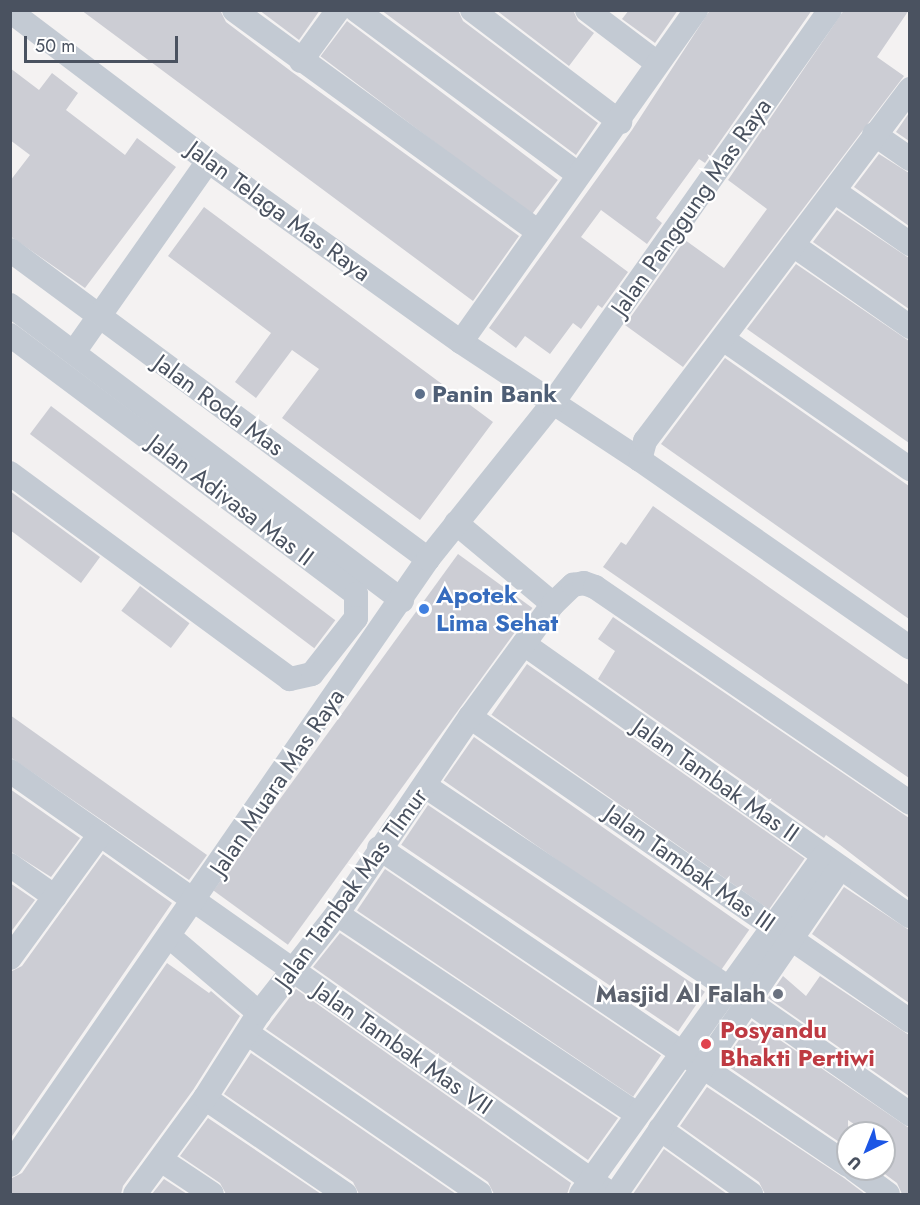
<!DOCTYPE html>
<style>
body{margin:0}
#map{position:relative;width:920px;height:1205px;overflow:hidden;background:#f4f2f2;font-family:Jost,sans-serif}
div>[style]{position:absolute}
.building>*{inset:0;background:#cccdd4;transform-origin:0 0}
.minor>*{height:24px;margin:-12px;padding:0 12px;transform-origin:12px;border-radius:12px;background:#c3cad3}
.dots>*{width:16px;height:16px;translate:-50% -50%;box-sizing:border-box;border:3px solid #fff;border-radius:50%}
span{translate:-50% -50%;white-space:nowrap;text-align:center;line-height:1.15;-webkit-text-stroke:4.5px #fff;paint-order:stroke}
.street-label{font-size:24px;color:#4a5260}
.service-label{font-size:24px;color:#4e5e75;font-weight:700}
.left{translate:0 -50%;text-align:left}
.shop-label{font-size:24px;color:#366cbe;font-weight:700}
.worship-label{font-size:24px;color:#5b616d;font-weight:700}
.right{translate:-100% -50%;text-align:right}
.health-label{font-size:24px;color:#be3a42;font-weight:700}
.frame{position:absolute;inset:0;border:12px solid #4a5260;pointer-events:none}
.north{position:absolute;left:836px;top:1121px;width:60px;height:60px;box-sizing:border-box;background:#fff;border:2px solid #b7babf;border-radius:50%;rotate:223deg;font-size:16px;font-weight:700;line-height:24px;text-align:center;color:#4a5260}
.north::after{content:'';display:block;margin:auto;width:21px;height:27px;background:#1c56e5;clip-path:polygon(50% 0,100% 100%,50% 72%,0 100%)}
.scale{position:absolute;left:24px;top:36px;width:154px;height:27px;box-sizing:border-box;border:3px solid #4a5260;border-top:0;padding-left:8px;font-size:18px;line-height:21px;white-space:nowrap;color:#4a5260;-webkit-text-stroke:4px #fff;paint-order:stroke}
</style>
<div id="map">
<div class="building">
<i style="clip-path:polygon(81px 10px,220px 10px,226px 22px,292px 72px,519px 236px,473px 301px)"></i>
<i style="clip-path:polygon(259px 10px,320px 10px,299px 40px)"></i>
<i style="clip-path:polygon(381px 10px,458px 10px,463px 21px,598px 123px,576px 155px)"></i>
<i style="clip-path:polygon(496px 10px,573px 10px,578px 21px,594px 33px,569px 66px)"></i>
<i style="clip-path:polygon(629px 10px,678px 10px,655px 43px,622px 19px)"></i>
<i style="clip-path:polygon(710px 10px,812px 10px,705px 163px,699px 159px,656px 218px,662px 223px,647px 244px,601px 210px,581px 237px,628px 272px,602px 308px,598px 305px,581px 329px,573px 323px,550px 354px,525px 336px,516px 348px,489px 328px,632px 130px)"></i>
<i style="clip-path:polygon(844px 10px,909px 10px,877px 57px,904px 76px,683px 367px,625px 325px,685px 240px,724px 268px,767px 209px,728px 180px)"></i>
<i style="left:347px;top:21px;width:264px;height:44px;rotate:37deg"></i>
<i style="clip-path:polygon(10px 68px,39px 90px,52px 73px,78px 93px,66px 110px,125px 155px,137px 138px,176px 167px,85px 288px,10px 236px,10px 181px,30px 155px,10px 140px)"></i>
<i style="clip-path:polygon(909px 113px,909px 141px,896px 132px)"></i>
<i style="clip-path:polygon(879px 154px,909px 173px,909px 226px,854px 187px)"></i>
<i style="clip-path:polygon(204px 207px,493px 422px,420px 520px,282px 418px,319px 369px,292px 350px,256px 398px,235px 382px,271px 333px,168px 256px)"></i>
<i style="clip-path:polygon(837px 210px,909px 258px,909px 309px,813px 242px)"></i>
<i style="clip-path:polygon(796px 264px,909px 341px,909px 443px,747px 329px)"></i>
<i style="clip-path:polygon(725px 358px,909px 486px,909px 619px,661px 444px)"></i>
<i style="left:51px;top:406px;width:356px;height:35px;rotate:37deg"></i>
<i style="clip-path:polygon(10px 491px,100px 557px,81px 583px,10px 530px)"></i>
<i style="clip-path:polygon(653px 506px,909px 685px,909px 778px,603px 567px,621px 542px,626px 545px)"></i>
<i style="left:458px;top:554px;width:92px;height:416px;rotate:36deg"></i>
<i style="left:140px;top:586px;width:62px;height:31px;rotate:37deg"></i>
<i style="clip-path:polygon(613px 617px,909px 818px,909px 898px,840px 845px,826px 835px,824px 838px,598px 679px,615px 651px,598px 639px)"></i>
<i style="left:527px;top:664px;width:339px;height:62px;rotate:35deg"></i>
<i style="clip-path:polygon(10px 715px,207px 855px,189px 880px,10px 757px)"></i>
<i style="left:474px;top:737px;width:336px;height:53px;rotate:35deg"></i>
<i style="clip-path:polygon(10px 789px,80px 838px,51px 877px,10px 851px)"></i>
<i style="left:428px;top:805px;width:334px;height:48px;rotate:34deg"></i>
<i style="clip-path:polygon(103px 854px,172px 903px,10px 1139px,10px 972px,22px 966px)"></i>
<i style="left:385px;top:869px;width:333px;height:50px;rotate:34deg"></i>
<i style="clip-path:polygon(10px 883px,35px 900px,10px 933px)"></i>
<i style="clip-path:polygon(844px 887px,909px 930px,909px 1003px,812px 934px)"></i>
<i style="clip-path:polygon(340px 933px,618px 1118px,588px 1160px,313px 967px)"></i>
<i style="clip-path:polygon(167px 963px,209px 993px,211px 991px,240px 1016px,193px 1090px,123px 1186px,121px 1194px,10px 1194px,10px 1179px,22px 1173px)"></i>
<i style="clip-path:polygon(783px 976px,806px 996px,820px 976px,909px 1035px,909px 1096px,768px 998px)"></i>
<i style="clip-path:polygon(296px 989px,571px 1183px,567px 1194px,494px 1194px,488px 1182px,266px 1029px)"></i>
<i style="clip-path:polygon(752px 1021px,909px 1128px,909px 1194px,902px 1194px,897px 1183px,878px 1169px,884px 1169px,884px 1133px,867px 1133px,848px 1120px,848px 1148px,723px 1063px)"></i>
<i style="clip-path:polygon(251px 1053px,456px 1194px,359px 1194px,353px 1182px,224px 1094px)"></i>
<i style="clip-path:polygon(707px 1087px,844px 1178px,865px 1194px,765px 1194px,759px 1182px,680px 1126px)"></i>
<i style="clip-path:polygon(208px 1118px,321px 1194px,226px 1194px,220px 1183px,180px 1156px)"></i>
<i style="clip-path:polygon(664px 1149px,727px 1194px,633px 1194px)"></i>
<i style="clip-path:polygon(164px 1179px,187px 1194px,152px 1194px)"></i>
</div>
<div class="minor">
<i style="left:234px;top:10px;width:376px;rotate:36.1deg"></i>
<i style="left:356px;top:10px;width:277px;rotate:36.5deg"></i>
<i style="left:472px;top:10px;width:186px;rotate:37.1deg"></i>
<i style="left:587px;top:10px;width:88px;rotate:37.1deg"></i>
<i style="left:10px;top:11px;width:248px;rotate:37.1deg"></i>
<i style="left:208px;top:161px;width:311px;rotate:35.6deg"></i>
<i style="left:461px;top:342px;width:214px;rotate:33.4deg"></i>
<i style="left:640px;top:460px;width:329px;rotate:34.8deg"></i>
<i style="left:301px;top:61px;width:63px;rotate:-54deg"></i>
<i style="left:874px;top:134px;width:44px;rotate:34.8deg"></i>
<i style="left:834px;top:191px;width:93px;rotate:34.9deg"></i>
<i style="left:793px;top:245px;width:143px;rotate:35deg"></i>
<i style="left:10px;top:250px;width:520px;rotate:36.47deg"></i>
<i style="left:10px;top:305px;width:491px;rotate:37deg"></i>
<i style="left:10px;top:335px;width:432px;rotate:36.8deg"></i>
<i style="left:356px;top:594px;width:24px;rotate:90deg"></i>
<i style="left:356px;top:618px;width:71px;rotate:128.2deg"></i>
<i style="left:312px;top:674px;width:23px;rotate:167deg"></i>
<i style="left:290px;top:679px;width:348px;rotate:-143.7deg"></i>
<i style="left:723px;top:339px;width:228px;rotate:34.8deg"></i>
<i style="left:461px;top:342px;width:407px;rotate:-54.7deg"></i>
<i style="left:74px;top:352px;width:233px;rotate:-54.9deg"></i>
<i style="left:640px;top:460px;width:20px;rotate:-75deg"></i>
<i style="left:645px;top:441px;width:441px;rotate:-53deg"></i>
<i style="left:456px;top:523px;width:126px;rotate:39.9deg"></i>
<i style="left:524px;top:644px;width:472px;rotate:35.2deg"></i>
<i style="left:470px;top:717px;width:535px;rotate:34.64deg"></i>
<i style="left:10px;top:771px;width:735px;rotate:35.14deg"></i>
<i style="left:425px;top:786px;width:363px;rotate:33.6deg"></i>
<i style="left:379px;top:848px;width:566px;rotate:34.06deg"></i>
<i style="left:10px;top:865px;width:55px;rotate:35.4deg"></i>
<i style="left:337px;top:914px;width:361px;rotate:33.7deg"></i>
<i style="left:171px;top:938px;width:116px;rotate:40.4deg"></i>
<i style="left:10px;top:958px;width:153px;rotate:-54deg"></i>
<i style="left:748px;top:1001px;width:198px;rotate:34.9deg"></i>
<i style="left:247px;top:1033px;width:283px;rotate:34.6deg"></i>
<i style="left:205px;top:1098px;width:170px;rotate:34.4deg"></i>
<i style="left:660px;top:1129px;width:112px;rotate:35.5deg"></i>
<i style="left:161px;top:1160px;width:61px;rotate:33.7deg"></i>
<i style="left:10px;top:1165px;width:736px;rotate:-55.4deg"></i>
<i style="left:428px;top:559px;width:198px;rotate:-51.3deg"></i>
<i style="left:552px;top:404px;width:482px;rotate:-54.8deg"></i>
<i style="left:854px;top:1169px;width:42px;rotate:36.3deg"></i>
<i style="left:135px;top:1194px;width:119px;rotate:-53.9deg"></i>
<i style="left:205px;top:1098px;width:101px;rotate:-57.6deg"></i>
<i style="left:259px;top:1013px;width:126px;rotate:-51.8deg"></i>
<i style="left:337px;top:914px;width:238px;rotate:-56deg"></i>
<i style="left:470px;top:717px;width:140px;rotate:-53.7deg"></i>
<i style="left:553px;top:604px;width:28px;rotate:-44deg"></i>
<i style="left:573px;top:585px;width:11px;rotate:-10deg"></i>
<i style="left:584px;top:583px;width:12px;rotate:20deg"></i>
<i style="left:595px;top:587px;width:382px;rotate:34.4deg"></i>
<i style="left:581px;top:1194px;width:416px;rotate:-54.3deg"></i>
<i style="left:616px;top:1194px;width:396px;rotate:-55.5deg"></i>
</div>
<div class="dots">
<i style="left:420px;top:394px;background:#5c6f8a"></i>
<i style="left:424px;top:609px;background:#3f7fe0"></i>
<i style="left:778px;top:994px;background:#6b7280"></i>
<i style="left:706px;top:1044px;background:#e0444e"></i>
</div>
<div class="street-label">
<span style="left:691px;top:207px;rotate:-55deg">Jalan Panggung Mas Raya</span>
<span style="left:279px;top:211px;rotate:36deg">Jalan Telaga Mas Raya</span>
<span style="left:219px;top:405px;rotate:36deg">Jalan Roda Mas</span>
<span style="left:231px;top:500px;rotate:37deg">Jalan Adivasa Mas II</span>
<span style="left:716px;top:780px;rotate:35deg">Jalan Tambak Mas II</span>
<span style="left:277px;top:782px;rotate:-56deg">Jalan Muara Mas Raya</span>
<span style="left:690px;top:868px;rotate:35deg">Jalan Tambak Mas III</span>
<span style="left:351px;top:888px;rotate:-54deg">Jalan Tambak Mas TImur</span>
<span style="left:403px;top:1048px;rotate:35deg">Jalan Tambak Mas VII</span>
</div>
<div class="service-label">
<span class="left" style="left:432px;top:394px">Panin Bank</span>
</div>
<div class="shop-label">
<span class="left" style="left:436px;top:609px">Apotek<br>Lima Sehat</span>
</div>
<div class="worship-label">
<span class="right" style="left:766px;top:994px">Masjid Al Falah</span>
</div>
<div class="health-label">
<span class="left" style="left:720px;top:1044px">Posyandu<br>Bhakti Pertiwi</span>
</div>
<div class="frame"></div>
<div class="north">U</div>
<div class="scale">50 m</div>
</div>
